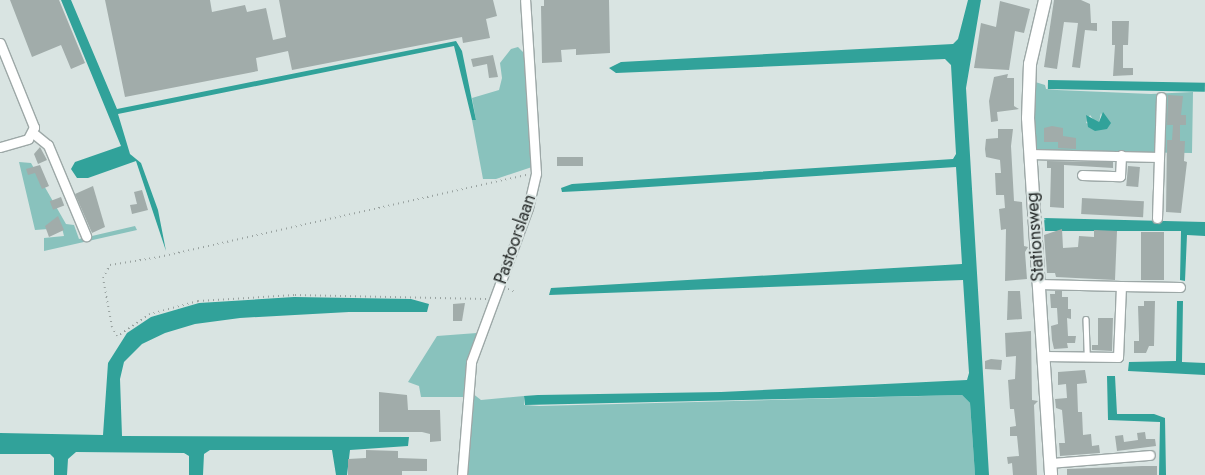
<!DOCTYPE html>
<style>
body{margin:0}
#map{position:relative;width:1205px;height:475px;overflow:hidden;background:#d9e4e2;font-family:Jost,sans-serif}
div>[style]{position:absolute}
.green>*{inset:0;background:#89c2bd}
.water>*{inset:0;background:#31a29a;transform-origin:0 0}
.building>*{inset:0;background:#a1acaa;transform-origin:0 0}
.path>*{height:2px;margin-top:-1px;transform-origin:0;background:repeating-linear-gradient(90deg,#9aa3a1 0 1px,transparent 0 5px)}
.roads{filter:drop-shadow(1px 0 #9da8a7) drop-shadow(-1px 0 #9da8a7) drop-shadow(0 1px #9da8a7) drop-shadow(0 -1px #9da8a7)}
.lane>*{height:4.5px;margin:-2.25px;padding:0 2.25px;transform-origin:2.25px;border-radius:2.25px;background:#fff}
.street>*{height:9px;margin:-4.5px;padding:0 4.5px;transform-origin:4.5px;border-radius:4.5px;background:#fff}
.secondary>*{height:12px;margin:-6px;padding:0 6px;transform-origin:6px;border-radius:6px;background:#fff}
span{translate:-50% -50%;white-space:nowrap;text-align:center;line-height:1.15;-webkit-text-stroke:4px #d9e4e2;paint-order:stroke}
.street-label{font-size:18px;color:#282c2b}
</style>
<div id="map">
<div class="green">
<i style="clip-path:polygon(518px 47px,524px 53px,532px 167px,496px 179px,483px 179px,472px 120px,476px 120px,472px 98px,499px 90px,502px 78px,500px 63px,511px 49px)"></i>
<i style="clip-path:polygon(evenodd,1032px 81px,1045px 85px,1046px 89px,1057px 90px,1151px 94px,1193px 92px,1192px 153px,1033px 151px,1032px 81px,1101px 113px,1107px 129px,1086px 123px,1090px 115px,1095px 122px,1099px 122px,1101px 113px)"></i>
<i style="clip-path:polygon(19px 162px,31px 163px,66px 224px,74px 225px,79px 239px,135px 226px,137px 230px,44px 251px,44px 238px,64px 236px,62px 228px,35px 230px)"></i>
<i style="clip-path:polygon(477px 333px,469px 359px,463px 397px,421px 397px,419px 386px,408px 382px,437px 336px)"></i>
<i style="clip-path:polygon(472px 393px,481px 400px,524px 396px,524px 405px,539px 406px,962px 395px,970px 403px,975px 475px,467px 475px)"></i>
</div>
<div class="water">
<i style="clip-path:polygon(61px 0,71px 0,117px 109px,456px 41px,462px 51px,476px 120px,472px 120px,454px 46px,118px 114px,130px 154px,141px 163px,158px 210px,166px 251px,136px 161px,88px 178px,77px 178px,71px 169px,75px 162px,121px 146px)"></i>
<i style="clip-path:polygon(968px 0,981px 0,966px 88px,989px 475px,975px 475px,970px 403px,962px 395px,525px 405px,524px 396px,538px 395px,721px 392px,967px 380px,969px 373px,963px 280px,549px 295px,551px 288px,962px 264px,956px 167px,602px 190px,562px 192px,561px 188px,572px 184px,953px 159px,956px 154px,951px 65px,945px 59px,616px 73px,609px 68px,621px 62px,953px 44px,958px 39px)"></i>
<i style="left:1048px;top:80px;width:157px;height:9px;rotate:1deg"></i>
<i style="clip-path:polygon(1103px 112px,1111px 123px,1107px 129px,1095px 131px,1088px 127px,1086px 115px,1099px 122px)"></i>
<i style="clip-path:polygon(1044px 218px,1205px 222px,1205px 236px,1187px 235px,1185px 281px,1180px 280px,1181px 231px,1045px 231px)"></i>
<i style="clip-path:polygon(294px 297px,411px 299px,429px 304px,427px 312px,349px 312px,240px 318px,195px 324px,165px 333px,142px 344px,124px 362px,120px 379px,122px 436px,409px 437px,408px 446px,350px 450px,347px 475px,336px 475px,332px 450px,210px 450px,204px 454px,203px 475px,189px 475px,189px 456px,184px 453px,76px 452px,68px 459px,67px 475px,54px 475px,54px 458px,50px 454px,0 454px,0 433px,103px 435px,108px 363px,127px 333px,151px 317px,199px 303px)"></i>
<i style="clip-path:polygon(1177px 301px,1183px 301px,1182px 362px,1205px 363px,1205px 375px,1128px 371px,1129px 362px,1176px 361px)"></i>
<i style="clip-path:polygon(1107px 376px,1115px 376px,1117px 414px,1154px 414px,1165px 418px,1166px 475px,1159px 475px,1160px 422px,1108px 420px)"></i>
</div>
<div class="building">
<i style="clip-path:polygon(10px 0,59px 0,85px 63px,71px 69px,61px 45px,32px 57px)"></i>
<i style="clip-path:polygon(105px 0,210px 0,212px 12px,245px 5px,247px 12px,266px 8px,273px 40px,286px 37px,279px 0,493px 0,497px 16px,486px 19px,490px 38px,463px 43px,462px 37px,292px 70px,288px 51px,256px 58px,258px 71px,125px 97px)"></i>
<i style="clip-path:polygon(544px 0,609px 0,610px 53px,576px 55px,576px 49px,561px 50px,562px 62px,542px 63px,541px 6px,544px 6px)"></i>
<i style="clip-path:polygon(1054px 0,1081px 0,1090px 4px,1091px 23px,1097px 23px,1097px 31px,1085px 30px,1080px 68px,1072px 67px,1078px 23px,1064px 22px,1057px 69px,1044px 67px)"></i>
<i style="clip-path:polygon(1000px 1px,1030px 9px,1024px 33px,1015px 31px,1009px 70px,974px 68px,981px 23px,996px 27px)"></i>
<i style="clip-path:polygon(1112px 21px,1129px 21px,1128px 45px,1123px 45px,1123px 68px,1133px 68px,1133px 75px,1113px 76px,1115px 45px,1112px 45px)"></i>
<i style="clip-path:polygon(493px 55px,498px 77px,489px 78px,487px 64px,473px 67px,471px 59px)"></i>
<i style="clip-path:polygon(1008px 74px,1007px 78px,1014px 78px,1014px 106px,1019px 109px,997px 112px,998px 121px,991px 122px,989px 101px,994px 77px)"></i>
<i style="clip-path:polygon(1168px 95px,1183px 96px,1181px 115px,1186px 115px,1186px 125px,1180px 125px,1180px 141px,1185px 141px,1184px 161px,1187px 162px,1181px 213px,1166px 212px,1167px 140px,1172px 140px,1173px 125px,1167px 125px)"></i>
<i style="clip-path:polygon(1052px 126px,1063px 128px,1063px 136px,1076px 138px,1076px 149px,1058px 148px,1058px 142px,1044px 142px,1044px 128px)"></i>
<i style="clip-path:polygon(998px 129px,1013px 129px,1011px 146px,1014px 201px,1022px 202px,1024px 246px,1028px 247px,1025px 252px,1027px 279px,1005px 281px,1006px 229px,1001px 230px,999px 209px,1005px 208px,1004px 195px,996px 195px,995px 173px,1001px 173px,1000px 160px,986px 157px,985px 149px,986px 139px,998px 138px)"></i>
<i style="clip-path:polygon(40px 147px,47px 160px,38px 164px,34px 154px)"></i>
<i style="left:583px;top:157px;width:9px;height:26px;rotate:90deg"></i>
<i style="clip-path:polygon(1047px 161px,1113px 162px,1113px 168px,1064px 165px,1064px 208px,1050px 207px,1051px 168px,1047px 168px)"></i>
<i style="clip-path:polygon(40px 165px,49px 186px,42px 189px,35px 173px,28px 175px,26px 169px)"></i>
<i style="left:1128px;top:166px;width:12px;height:20px;rotate:5deg"></i>
<i style="clip-path:polygon(93px 186px,105px 227px,92px 233px,75px 194px)"></i>
<i style="clip-path:polygon(142px 190px,148px 210px,132px 214px,130px 205px,137px 204px,134px 192px)"></i>
<i style="left:61px;top:197px;width:9px;height:12px;rotate:69deg"></i>
<i style="left:1082px;top:198px;width:62px;height:16px;rotate:3deg"></i>
<i style="clip-path:polygon(58px 216px,64px 230px,49px 237px,45px 226px)"></i>
<i style="clip-path:polygon(1062px 229px,1063px 248px,1078px 247px,1079px 236px,1094px 237px,1094px 230px,1117px 231px,1115px 280px,1056px 277px,1055px 273px,1047px 273px,1044px 235px)"></i>
<i style="left:1141px;top:232px;width:23px;height:48px"></i>
<i style="clip-path:polygon(1008px 291px,1020px 291px,1022px 319px,1007px 320px)"></i>
<i style="clip-path:polygon(1055px 291px,1062px 291px,1062px 297px,1068px 297px,1068px 309px,1071px 309px,1071px 319px,1067px 318px,1068px 336px,1076px 336px,1075px 343px,1067px 343px,1068px 348px,1054px 349px,1052px 340px,1051px 326px,1058px 324px,1057px 308px,1051px 308px,1050px 294px,1055px 294px)"></i>
<i style="clip-path:polygon(1144px 301px,1155px 301px,1154px 346px,1149px 346px,1146px 353px,1134px 353px,1134px 341px,1139px 341px,1139px 336px,1138px 306px,1144px 306px)"></i>
<i style="clip-path:polygon(465px 303px,462px 321px,453px 321px,453px 304px)"></i>
<i style="clip-path:polygon(1098px 318px,1113px 318px,1112px 351px,1092px 350px,1092px 345px,1098px 345px)"></i>
<i style="clip-path:polygon(1031px 331px,1032px 400px,1038px 401px,1034px 405px,1037px 475px,1013px 475px,1012px 463px,1008px 464px,1007px 457px,1019px 456px,1017px 436px,1010px 436px,1010px 427px,1016px 426px,1014px 409px,1010px 409px,1008px 380px,1015px 379px,1016px 356px,1006px 357px,1005px 333px)"></i>
<i style="clip-path:polygon(991px 359px,1002px 360px,1001px 370px,985px 369px,985px 361px)"></i>
<i style="clip-path:polygon(1085px 370px,1087px 383px,1077px 384px,1078px 412px,1082px 412px,1083px 435px,1091px 434px,1092px 446px,1099px 445px,1100px 453px,1060px 456px,1059px 443px,1065px 443px,1062px 410px,1056px 408px,1055px 399px,1067px 398px,1066px 384px,1058px 385px,1058px 372px)"></i>
<i style="clip-path:polygon(379px 392px,407px 395px,408px 410px,440px 410px,441px 441px,430px 442px,430px 434px,422px 432px,379px 432px)"></i>
<i style="clip-path:polygon(1145px 432px,1146px 439px,1155px 439px,1156px 446px,1117px 451px,1115px 436px,1123px 435px,1124px 442px,1138px 440px,1137px 433px)"></i>
<i style="clip-path:polygon(366px 450px,398px 451px,398px 458px,427px 459px,427px 471px,402px 471px,402px 475px,348px 475px,348px 459px,366px 458px)"></i>
<i style="clip-path:polygon(1142px 466px,1157px 466px,1157px 475px,1067px 475px,1067px 469px)"></i>
</div>
<div class="path">
<i style="left:508px;top:289px;width:8px;rotate:23deg"></i>
<i style="left:486px;top:299px;width:192px;rotate:-178.8deg"></i>
<i style="left:294px;top:295px;width:96px;rotate:176.4deg"></i>
<i style="left:198px;top:301px;width:50px;rotate:164.8deg"></i>
<i style="left:150px;top:314px;width:40px;rotate:146deg"></i>
<i style="left:117px;top:336px;width:10px;rotate:-119deg"></i>
<i style="left:112px;top:327px;width:50px;rotate:-100.4deg"></i>
<i style="left:103px;top:278px;width:15px;rotate:-62deg"></i>
<i style="left:110px;top:265px;width:50px;rotate:-9.3deg"></i>
<i style="left:159px;top:257px;width:377px;rotate:-12.6deg"></i>
</div>
<div class="roads">
<div class="lane">
<i style="left:1086px;top:319px;width:37px;rotate:88deg"></i>
</div>
<div class="street">
<i style="left:0;top:43px;width:91px;rotate:68deg"></i>
<i style="left:34px;top:127px;width:13px;rotate:117deg"></i>
<i style="left:28px;top:139px;width:29px;rotate:164deg"></i>
<i style="left:33px;top:133px;width:19px;rotate:39deg"></i>
<i style="left:48px;top:145px;width:99px;rotate:67.3deg"></i>
<i style="left:1029px;top:154px;width:130px;rotate:1.3deg"></i>
<i style="left:1082px;top:175px;width:38px;rotate:2deg"></i>
<i style="left:1120px;top:176px;width:21px;rotate:-87deg"></i>
<i style="left:1157px;top:218px;width:121px;rotate:-88.1deg"></i>
<i style="left:1038px;top:284px;width:83px;rotate:1.4deg"></i>
<i style="left:1121px;top:286px;width:71px;rotate:92.4deg"></i>
<i style="left:1118px;top:357px;width:75px;rotate:-179.2deg"></i>
<i style="left:1121px;top:286px;width:59px;rotate:1deg"></i>
<i style="left:1050px;top:463px;width:100px;rotate:-4.6deg"></i>
<i style="left:462px;top:475px;width:113px;rotate:-85.4deg"></i>
<i style="left:471px;top:362px;width:164px;rotate:-69.7deg"></i>
<i style="left:528px;top:208px;width:36px;rotate:-77deg"></i>
<i style="left:536px;top:173px;width:173px;rotate:-93.6deg"></i>
</div>
<div class="secondary">
<i style="left:1045px;top:0;width:66px;rotate:103.2deg"></i>
<i style="left:1030px;top:64px;width:54px;rotate:92.1deg"></i>
<i style="left:1028px;top:118px;width:358px;rotate:86.3deg"></i>
</div>
</div>
<div class="street-label">
<span style="left:1035px;top:237px;rotate:-94deg">Stationsweg</span>
<span style="left:515px;top:239px;rotate:-71deg">Pastoorslaan</span>
</div>
</div>
